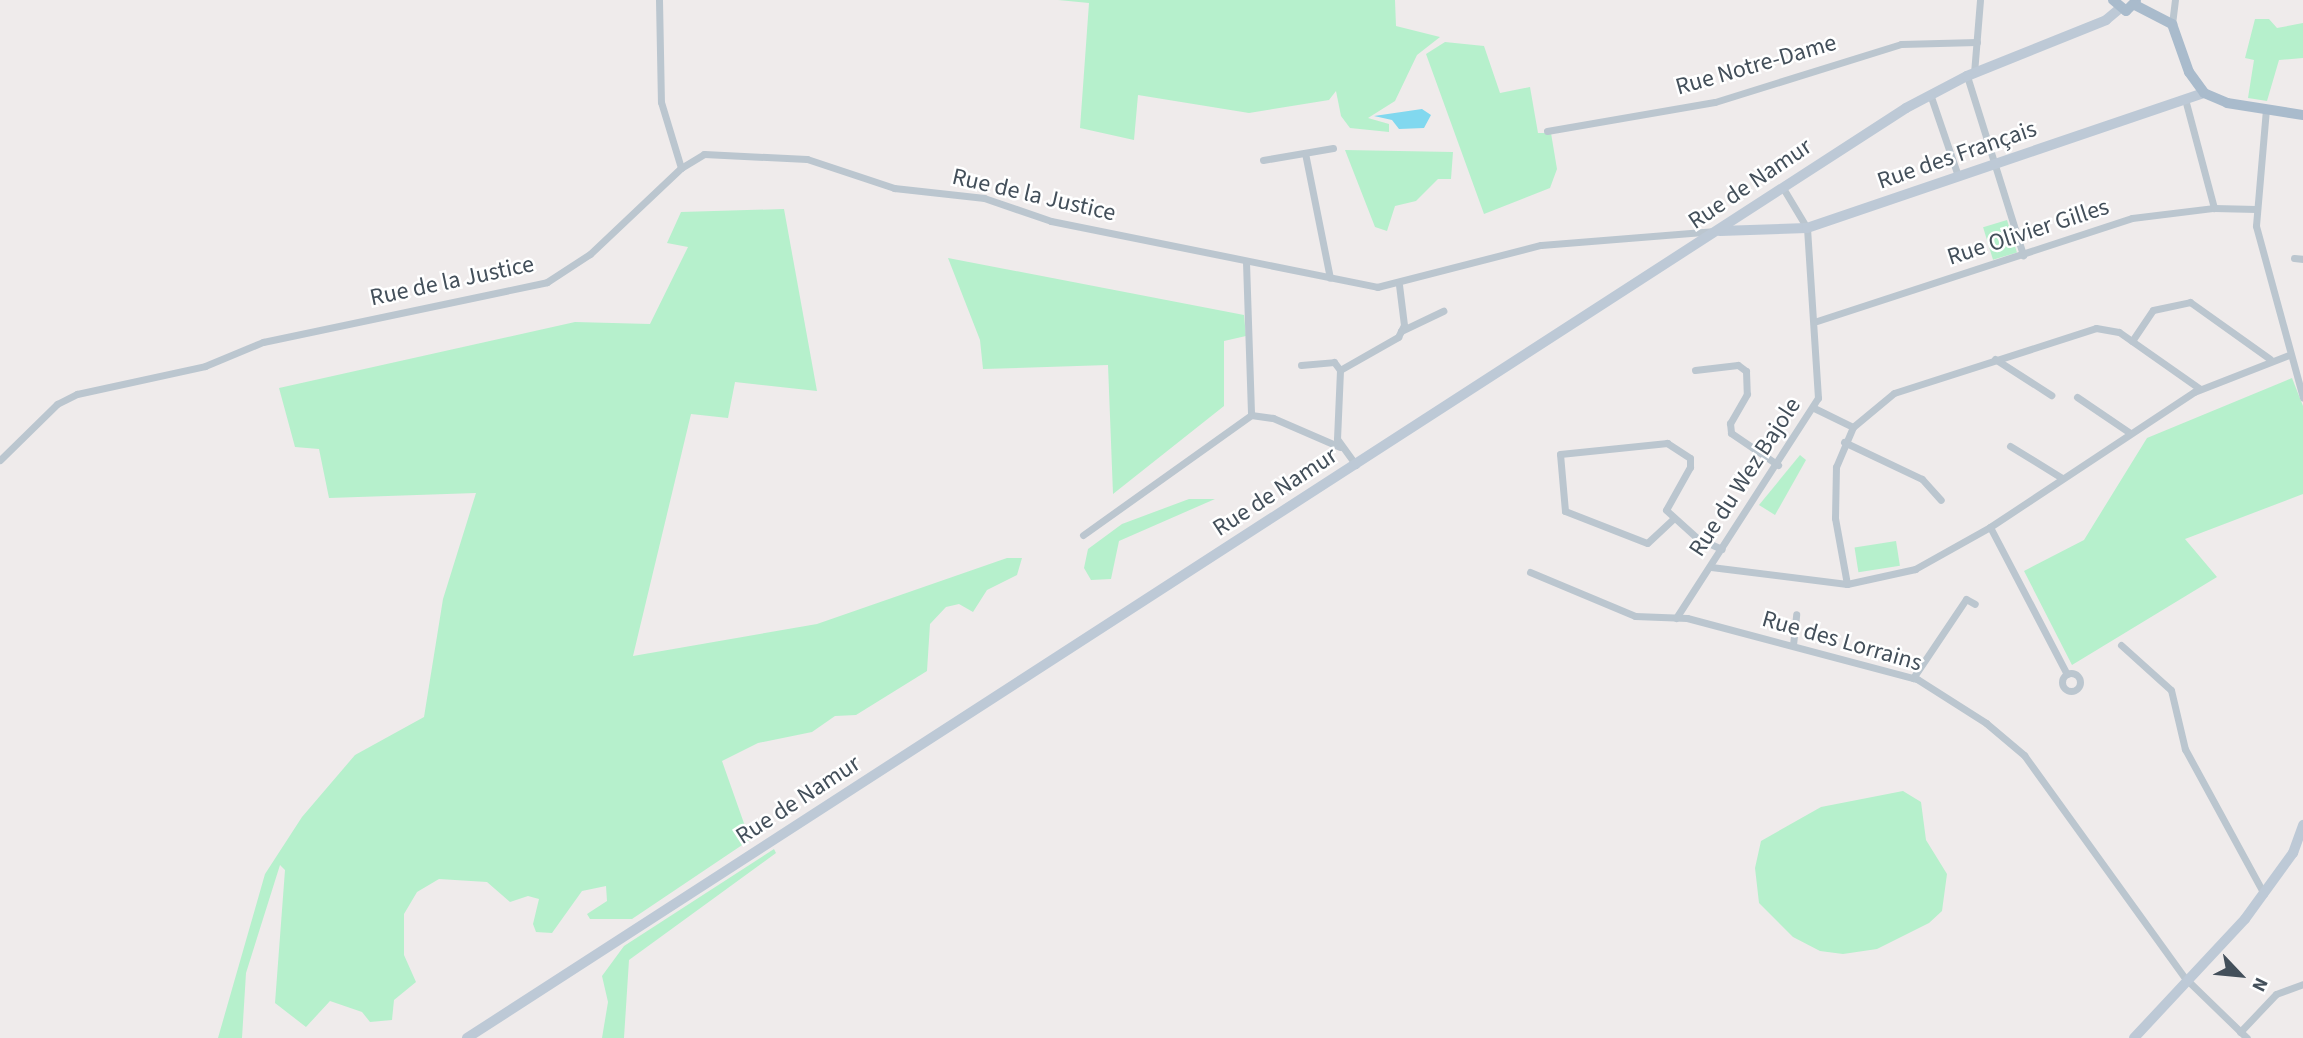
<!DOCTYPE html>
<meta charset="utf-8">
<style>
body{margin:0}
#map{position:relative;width:2303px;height:1038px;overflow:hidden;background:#efebeb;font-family:"Source Sans 3",sans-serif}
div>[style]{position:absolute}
.green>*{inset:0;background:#b6f0cc;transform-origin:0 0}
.water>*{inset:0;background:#81d8ef}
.street>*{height:7px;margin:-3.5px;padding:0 3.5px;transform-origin:3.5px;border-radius:3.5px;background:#bbc6cf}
.street>.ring{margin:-3.5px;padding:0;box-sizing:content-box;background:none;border:7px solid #bbc6cf;border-radius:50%}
.secondary>*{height:10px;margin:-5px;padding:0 5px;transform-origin:5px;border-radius:5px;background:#bdc9d6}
.primary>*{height:10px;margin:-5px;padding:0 5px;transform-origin:5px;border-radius:5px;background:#a9bbcc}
span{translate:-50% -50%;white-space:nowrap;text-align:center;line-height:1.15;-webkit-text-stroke:5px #fff;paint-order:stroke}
.street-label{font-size:24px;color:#434f5a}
.north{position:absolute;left:2205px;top:940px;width:70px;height:70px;-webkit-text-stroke:5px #fff;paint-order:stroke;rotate:116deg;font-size:19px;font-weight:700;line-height:28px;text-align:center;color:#434f5a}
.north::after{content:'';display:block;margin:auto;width:24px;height:32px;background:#434f5a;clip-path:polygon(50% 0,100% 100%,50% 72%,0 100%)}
</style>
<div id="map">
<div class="green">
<i style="clip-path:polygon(1058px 0,1395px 0,1396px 26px,1440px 37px,1417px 55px,1395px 101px,1368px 118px,1389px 124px,1389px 132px,1350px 128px,1341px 116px,1336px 91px,1329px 100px,1249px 113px,1138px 95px,1134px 140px,1080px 128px,1089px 3px)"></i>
<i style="clip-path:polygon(2255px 19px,2269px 19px,2277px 28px,2303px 23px,2303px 58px,2279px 60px,2267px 101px,2248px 98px,2254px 60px,2245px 58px)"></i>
<i style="clip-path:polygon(1445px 42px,1484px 46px,1500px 93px,1530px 87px,1538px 133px,1551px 133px,1557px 169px,1550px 188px,1484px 214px,1426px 54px)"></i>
<i style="clip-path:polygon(1345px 150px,1453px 152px,1451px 179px,1438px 179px,1416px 201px,1395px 206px,1387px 231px,1375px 227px)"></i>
<i style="clip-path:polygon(784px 209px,817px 391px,735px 382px,728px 418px,691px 414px,633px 656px,817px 624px,1007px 558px,1022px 558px,1017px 575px,987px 590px,973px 612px,959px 604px,946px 607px,930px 624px,927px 671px,856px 715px,835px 716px,812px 732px,758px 743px,722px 761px,746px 829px,763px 831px,632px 919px,590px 919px,587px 914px,607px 901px,606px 886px,582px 891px,552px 933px,536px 932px,533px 924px,539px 899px,528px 896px,510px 902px,487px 882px,439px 879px,417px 892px,404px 914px,404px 955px,416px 982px,394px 1000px,392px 1020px,370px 1022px,362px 1012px,330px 1001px,306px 1027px,275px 1003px,285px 870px,280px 865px,246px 973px,242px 1038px,218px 1038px,265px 874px,302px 817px,355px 755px,424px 717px,443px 599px,476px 493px,329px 498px,319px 449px,295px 447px,279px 388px,575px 322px,650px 324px,688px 247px,667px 243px,681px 212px)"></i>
<i style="left:2007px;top:220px;width:34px;height:25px;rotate:73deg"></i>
<i style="clip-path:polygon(948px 258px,1244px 315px,1246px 336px,1224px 341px,1224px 406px,1113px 494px,1108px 365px,983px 369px,980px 340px)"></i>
<i style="clip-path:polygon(2292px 378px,2303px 406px,2303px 494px,2185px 539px,2217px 577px,2072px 665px,2024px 571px,2084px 540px,2147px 438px)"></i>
<i style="clip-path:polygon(1800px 455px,1806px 460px,1775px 515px,1759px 505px)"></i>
<i style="clip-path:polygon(1189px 499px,1215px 499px,1119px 541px,1111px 579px,1091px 580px,1084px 568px,1088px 549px,1122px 524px)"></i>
<i style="left:1896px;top:541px;width:25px;height:42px;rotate:81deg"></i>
<i style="clip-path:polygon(1903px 791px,1921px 802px,1926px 840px,1947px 874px,1942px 911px,1929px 923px,1877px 949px,1843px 954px,1820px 951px,1793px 937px,1759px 903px,1755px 868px,1761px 841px,1821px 807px)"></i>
<i style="clip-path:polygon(774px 849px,776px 853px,629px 960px,624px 1038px,602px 1038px,608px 1002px,602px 976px,624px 946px)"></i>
</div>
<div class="water">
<i style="clip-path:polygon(1422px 109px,1431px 115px,1424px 128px,1399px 129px,1392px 120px,1374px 116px)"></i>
</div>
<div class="street">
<i style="left:659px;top:0;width:102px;rotate:88.9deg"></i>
<i style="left:661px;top:102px;width:69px;rotate:73.1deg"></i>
<i style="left:2172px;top:24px;width:24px;rotate:-83deg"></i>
<i style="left:1974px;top:73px;width:73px;rotate:-85.3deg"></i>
<i style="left:1967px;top:76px;width:188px;rotate:72.6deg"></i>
<i style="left:1930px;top:94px;width:87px;rotate:71.1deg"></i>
<i style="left:2185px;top:99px;width:113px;rotate:75.1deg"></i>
<i style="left:2266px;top:109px;width:117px;rotate:94.9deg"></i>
<i style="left:2256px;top:226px;width:178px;rotate:74.7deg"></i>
<i style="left:1547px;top:131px;width:170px;rotate:-9.8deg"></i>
<i style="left:1715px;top:102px;width:195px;rotate:-17.3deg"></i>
<i style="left:1901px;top:44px;width:76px;rotate:-1.5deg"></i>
<i style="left:1305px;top:153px;width:127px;rotate:78.7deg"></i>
<i style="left:1263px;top:160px;width:71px;rotate:-9.7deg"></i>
<i style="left:2294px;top:258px;width:9px;rotate:6deg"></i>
<i style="left:1246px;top:262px;width:153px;rotate:88.1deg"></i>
<i style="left:1817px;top:321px;width:331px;rotate:-18.1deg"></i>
<i style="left:2132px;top:218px;width:83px;rotate:-7deg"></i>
<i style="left:2214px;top:208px;width:42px;rotate:1.4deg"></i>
<i style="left:1401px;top:331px;width:47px;rotate:-25.5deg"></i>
<i style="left:2132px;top:341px;width:37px;rotate:-56deg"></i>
<i style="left:2153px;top:310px;width:38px;rotate:-12deg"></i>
<i style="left:2190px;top:302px;width:98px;rotate:35.5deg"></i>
<i style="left:1995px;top:359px;width:67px;rotate:32.7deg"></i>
<i style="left:1301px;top:365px;width:33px;rotate:-5deg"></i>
<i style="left:1334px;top:362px;width:10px;rotate:53deg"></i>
<i style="left:1695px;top:370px;width:43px;rotate:-6.6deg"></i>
<i style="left:1738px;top:365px;width:10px;rotate:37deg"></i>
<i style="left:1746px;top:371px;width:23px;rotate:88deg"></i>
<i style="left:1747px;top:394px;width:34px;rotate:120deg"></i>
<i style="left:1730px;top:423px;width:10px;rotate:84deg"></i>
<i style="left:1731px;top:433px;width:57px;rotate:34.2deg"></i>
<i style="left:2077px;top:397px;width:64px;rotate:34.2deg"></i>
<i style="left:1814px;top:408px;width:43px;rotate:26deg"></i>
<i style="left:1251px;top:415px;width:22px;rotate:8deg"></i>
<i style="left:1273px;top:418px;width:73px;rotate:23.4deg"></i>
<i style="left:1844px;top:442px;width:86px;rotate:25.4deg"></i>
<i style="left:1922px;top:479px;width:28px;rotate:48deg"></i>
<i style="left:2010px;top:446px;width:61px;rotate:31.6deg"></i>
<i style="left:0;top:460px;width:80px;rotate:-44.5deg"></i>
<i style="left:57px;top:404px;width:22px;rotate:-27deg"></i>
<i style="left:77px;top:394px;width:131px;rotate:-12.3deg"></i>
<i style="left:205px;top:366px;width:63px;rotate:-22.5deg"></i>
<i style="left:263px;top:342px;width:290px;rotate:-11.9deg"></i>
<i style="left:547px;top:282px;width:51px;rotate:-33.1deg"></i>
<i style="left:590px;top:254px;width:125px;rotate:-43.4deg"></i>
<i style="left:681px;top:168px;width:27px;rotate:-31deg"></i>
<i style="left:704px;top:154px;width:103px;rotate:2.8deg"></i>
<i style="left:807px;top:159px;width:92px;rotate:18.4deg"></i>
<i style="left:894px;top:188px;width:91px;rotate:6.3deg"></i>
<i style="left:984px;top:198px;width:71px;rotate:18.9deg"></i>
<i style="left:1051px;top:221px;width:333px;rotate:11.4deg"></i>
<i style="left:1377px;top:287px;width:169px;rotate:-14.4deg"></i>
<i style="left:1541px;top:245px;width:175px;rotate:-4.6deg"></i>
<i style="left:1356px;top:465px;width:32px;rotate:-126deg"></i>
<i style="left:1337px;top:439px;width:69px;rotate:-87.5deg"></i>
<i style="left:1340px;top:370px;width:67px;rotate:-29.6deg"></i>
<i style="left:1398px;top:337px;width:13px;rotate:-63deg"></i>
<i style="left:1404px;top:325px;width:40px;rotate:-97.1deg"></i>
<i style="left:1673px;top:519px;width:35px;rotate:137deg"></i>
<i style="left:1647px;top:543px;width:88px;rotate:-158.7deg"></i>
<i style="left:1565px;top:511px;width:57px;rotate:-95deg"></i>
<i style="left:1560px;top:454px;width:108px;rotate:-5.9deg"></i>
<i style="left:1667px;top:443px;width:27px;rotate:33deg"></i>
<i style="left:1690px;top:458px;width:9px;rotate:90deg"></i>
<i style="left:1690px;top:467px;width:49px;rotate:119.2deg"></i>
<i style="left:1666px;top:510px;width:42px;rotate:42.1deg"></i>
<i style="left:1697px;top:538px;width:27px;rotate:24deg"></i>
<i style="left:1990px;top:527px;width:166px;rotate:62.4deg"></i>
<i style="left:1083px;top:535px;width:206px;rotate:-35.5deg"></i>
<i style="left:1711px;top:567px;width:137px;rotate:7.1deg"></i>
<i style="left:1847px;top:584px;width:70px;rotate:-12.4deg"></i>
<i style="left:1915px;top:569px;width:86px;rotate:-29.2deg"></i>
<i style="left:1990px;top:527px;width:245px;rotate:-33.5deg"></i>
<i style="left:2194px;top:392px;width:102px;rotate:-21.3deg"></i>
<i style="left:1530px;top:572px;width:114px;rotate:22.7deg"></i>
<i style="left:1635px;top:616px;width:52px;rotate:2.2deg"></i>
<i style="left:1687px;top:618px;width:238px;rotate:14.9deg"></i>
<i style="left:1917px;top:679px;width:82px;rotate:32.5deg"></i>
<i style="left:1986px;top:723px;width:50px;rotate:40.1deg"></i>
<i style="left:2024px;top:755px;width:275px;rotate:54.2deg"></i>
<i style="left:2185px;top:978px;width:86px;rotate:44.1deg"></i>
<i style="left:1847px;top:584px;width:67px;rotate:-100.3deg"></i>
<i style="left:1835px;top:518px;width:51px;rotate:-88.9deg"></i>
<i style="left:1836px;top:467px;width:43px;rotate:-67deg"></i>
<i style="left:1853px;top:427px;width:53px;rotate:-39.7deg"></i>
<i style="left:1894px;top:393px;width:212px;rotate:-17.8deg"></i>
<i style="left:2096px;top:328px;width:23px;rotate:10deg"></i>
<i style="left:2119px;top:332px;width:99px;rotate:35.1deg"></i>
<i style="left:1676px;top:618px;width:262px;rotate:-57.2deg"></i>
<i style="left:1818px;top:398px;width:170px;rotate:-93.7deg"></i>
<i style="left:1807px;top:228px;width:47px;rotate:-121deg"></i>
<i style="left:1793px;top:645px;width:31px;rotate:-84deg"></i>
<i style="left:2121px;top:645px;width:67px;rotate:42deg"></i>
<i style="left:2171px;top:690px;width:61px;rotate:76.7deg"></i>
<i style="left:2185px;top:749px;width:165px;rotate:61.4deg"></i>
<i class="ring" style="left:2062px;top:673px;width:11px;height:11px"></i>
<i style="left:1913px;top:678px;width:95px;rotate:-56.1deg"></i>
<i style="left:1966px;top:599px;width:10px;rotate:29deg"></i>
<i style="left:2240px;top:1032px;width:52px;rotate:-46.5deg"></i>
<i style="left:2276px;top:994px;width:29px;rotate:-20deg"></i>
</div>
<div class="secondary">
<i style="left:1720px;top:231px;width:87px;rotate:-2deg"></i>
<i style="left:1807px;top:228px;width:419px;rotate:-18.8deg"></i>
<i style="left:467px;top:1038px;width:1713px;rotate:-32.87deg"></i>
<i style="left:1906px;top:108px;width:69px;rotate:-27.7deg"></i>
<i style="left:1967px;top:76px;width:150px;rotate:-21.9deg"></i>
<i style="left:2106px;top:20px;width:16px;rotate:-40deg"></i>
<i style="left:2134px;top:1038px;width:163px;rotate:-47deg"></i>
<i style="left:2245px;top:919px;width:82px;rotate:-54deg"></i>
<i style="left:2293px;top:853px;width:30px;rotate:-70deg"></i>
</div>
<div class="primary">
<i style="left:2113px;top:0;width:17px;rotate:40deg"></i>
<i style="left:2126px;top:11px;width:14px;rotate:-45deg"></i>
<i style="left:2135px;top:5px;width:42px;rotate:27.2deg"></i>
<i style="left:2172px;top:24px;width:51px;rotate:70.5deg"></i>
<i style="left:2189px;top:72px;width:26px;rotate:54deg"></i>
<i style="left:2204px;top:93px;width:25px;rotate:23deg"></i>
<i style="left:2227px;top:103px;width:77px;rotate:9deg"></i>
</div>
<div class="street-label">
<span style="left:1756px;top:65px;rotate:-16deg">Rue Notre-Dame</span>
<span style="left:1957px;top:155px;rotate:-19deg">Rue des Français</span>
<span style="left:1750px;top:184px;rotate:-34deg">Rue de Namur</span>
<span style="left:1034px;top:195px;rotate:13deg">Rue de la Justice</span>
<span style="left:2028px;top:232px;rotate:-18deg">Rue Olivier Gilles</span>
<span style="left:452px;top:281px;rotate:-12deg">Rue de la Justice</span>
<span style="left:1745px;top:477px;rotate:-57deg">Rue du Wez Bajole</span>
<span style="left:1275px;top:492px;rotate:-33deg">Rue de Namur</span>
<span style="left:1842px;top:641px;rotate:16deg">Rue des Lorrains</span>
<span style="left:798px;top:800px;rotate:-33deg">Rue de Namur</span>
</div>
<div class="north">N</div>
</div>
